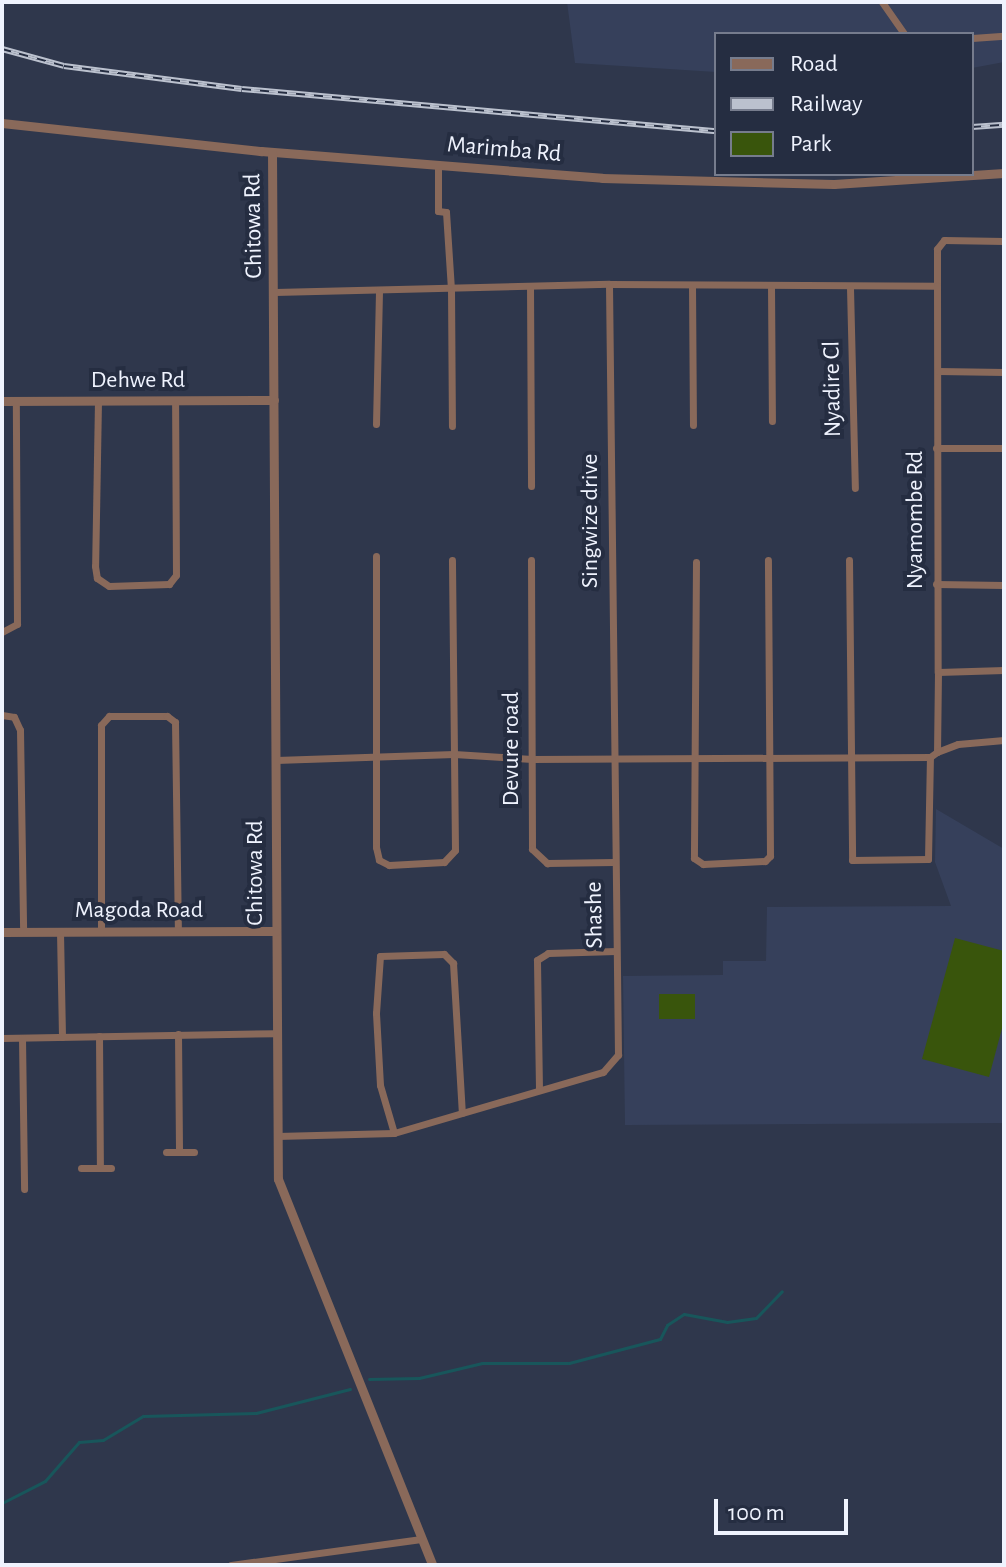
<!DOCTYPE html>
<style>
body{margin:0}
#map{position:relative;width:1006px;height:1567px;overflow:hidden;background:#2f374c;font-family:"Alegreya Sans",sans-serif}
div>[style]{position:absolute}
.built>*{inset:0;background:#36405b}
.green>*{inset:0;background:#39550c;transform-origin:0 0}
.stream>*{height:3px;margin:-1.5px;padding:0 1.5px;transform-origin:1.5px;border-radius:1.5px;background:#18565b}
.minor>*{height:7px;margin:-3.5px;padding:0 3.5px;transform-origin:3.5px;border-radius:3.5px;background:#89695a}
.tertiary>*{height:9px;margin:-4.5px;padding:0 4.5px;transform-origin:4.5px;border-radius:4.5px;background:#89695a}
.rail>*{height:6px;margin-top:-3px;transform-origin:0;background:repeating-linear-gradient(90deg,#252d41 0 9px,#bbc1ce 0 18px);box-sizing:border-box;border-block:2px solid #bbc1ce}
span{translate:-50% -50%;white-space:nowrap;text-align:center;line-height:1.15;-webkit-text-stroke:8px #252d41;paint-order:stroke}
.street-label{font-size:24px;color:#eff3fe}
.frame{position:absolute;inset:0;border:4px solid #eff3fe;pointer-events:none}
.legend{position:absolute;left:714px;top:32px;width:260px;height:144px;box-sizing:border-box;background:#252d41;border:2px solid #767c8d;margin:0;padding:10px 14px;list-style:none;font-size:24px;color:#eff3fe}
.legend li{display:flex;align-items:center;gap:16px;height:40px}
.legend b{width:40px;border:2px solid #767c8d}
.scale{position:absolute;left:714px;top:1499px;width:134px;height:36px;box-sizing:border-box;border:4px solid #eff3fe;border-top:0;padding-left:10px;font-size:24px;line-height:28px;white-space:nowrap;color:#eff3fe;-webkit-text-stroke:6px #252d41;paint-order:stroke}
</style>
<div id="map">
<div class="built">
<i style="clip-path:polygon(567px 2px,1004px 2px,1004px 62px,972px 68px,972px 34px,716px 34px,716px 72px,575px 63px)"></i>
<i style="clip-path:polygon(936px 809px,1004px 849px,1004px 1123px,625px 1125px,623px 976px,723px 975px,723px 961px,766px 961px,767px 907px,951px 906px,935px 862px)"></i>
</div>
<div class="green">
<i style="clip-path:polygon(955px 938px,1004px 951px,1004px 1021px,989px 1077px,922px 1059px)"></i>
<i style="left:659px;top:994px;width:36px;height:25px"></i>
</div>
<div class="stream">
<i style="left:369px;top:1379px;width:50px;rotate:-1.1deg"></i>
<i style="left:419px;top:1378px;width:65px;rotate:-13.4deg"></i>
<i style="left:482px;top:1363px;width:87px"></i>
<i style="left:569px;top:1363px;width:94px;rotate:-14.8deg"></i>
<i style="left:660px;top:1339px;width:16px;rotate:-63deg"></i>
<i style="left:667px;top:1325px;width:20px;rotate:-33deg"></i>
<i style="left:684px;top:1314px;width:44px;rotate:10.5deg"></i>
<i style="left:727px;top:1322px;width:29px;rotate:-8deg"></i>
<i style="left:756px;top:1318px;width:37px;rotate:-46deg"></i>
<i style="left:2px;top:1503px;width:48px;rotate:-27.1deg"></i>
<i style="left:45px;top:1481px;width:52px;rotate:-48.9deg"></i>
<i style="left:79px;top:1442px;width:24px;rotate:-5deg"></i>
<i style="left:103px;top:1440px;width:47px;rotate:-31deg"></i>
<i style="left:143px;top:1416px;width:113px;rotate:-1.5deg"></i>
<i style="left:256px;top:1413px;width:97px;rotate:-14.3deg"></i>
</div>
<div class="minor">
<i style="left:882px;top:2px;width:39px;rotate:55deg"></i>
<i style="left:972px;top:38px;width:32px;rotate:-4deg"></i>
<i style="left:438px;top:165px;width:46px;rotate:90deg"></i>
<i style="left:438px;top:211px;width:8px;rotate:7deg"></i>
<i style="left:446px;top:212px;width:77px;rotate:86.3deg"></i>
<i style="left:451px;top:289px;width:137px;rotate:89.6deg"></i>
<i style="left:692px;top:285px;width:140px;rotate:89.6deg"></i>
<i style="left:530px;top:286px;width:200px;rotate:89.7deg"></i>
<i style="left:771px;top:286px;width:135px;rotate:89.6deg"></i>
<i style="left:937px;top:286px;width:37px;rotate:-90deg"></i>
<i style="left:937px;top:249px;width:11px;rotate:-52deg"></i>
<i style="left:944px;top:240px;width:60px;rotate:1deg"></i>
<i style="left:850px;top:288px;width:200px;rotate:88.6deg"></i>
<i style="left:275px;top:292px;width:334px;rotate:-1.4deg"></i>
<i style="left:609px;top:284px;width:328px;rotate:0.3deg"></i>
<i style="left:937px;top:286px;width:386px;rotate:89.9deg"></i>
<i style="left:938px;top:672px;width:80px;rotate:90.7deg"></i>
<i style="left:937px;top:752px;width:9px;rotate:144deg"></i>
<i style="left:930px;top:757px;width:398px;rotate:179.7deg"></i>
<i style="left:532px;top:759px;width:78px;rotate:-176.3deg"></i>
<i style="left:454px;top:754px;width:178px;rotate:178.1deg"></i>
<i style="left:938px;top:371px;width:66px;rotate:0.9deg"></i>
<i style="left:98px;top:401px;width:165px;rotate:91deg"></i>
<i style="left:95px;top:566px;width:12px;rotate:81deg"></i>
<i style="left:97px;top:578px;width:14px;rotate:34deg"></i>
<i style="left:109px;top:586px;width:60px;rotate:-1.9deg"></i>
<i style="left:169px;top:584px;width:11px;rotate:-52deg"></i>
<i style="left:176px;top:575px;width:174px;rotate:-90.3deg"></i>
<i style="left:376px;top:424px;width:134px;rotate:-88.7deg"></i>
<i style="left:936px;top:448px;width:68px"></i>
<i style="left:376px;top:556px;width:291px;rotate:90deg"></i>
<i style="left:376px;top:847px;width:13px;rotate:77deg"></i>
<i style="left:379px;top:860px;width:11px;rotate:27deg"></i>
<i style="left:389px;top:865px;width:55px;rotate:-3.1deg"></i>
<i style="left:444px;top:862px;width:16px;rotate:-47deg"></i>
<i style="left:455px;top:850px;width:290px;rotate:-90.6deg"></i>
<i style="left:531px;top:560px;width:289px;rotate:89.8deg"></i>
<i style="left:532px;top:849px;width:21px;rotate:43deg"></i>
<i style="left:547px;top:863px;width:67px;rotate:-0.9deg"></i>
<i style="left:849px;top:560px;width:300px;rotate:89.4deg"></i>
<i style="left:852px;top:860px;width:76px;rotate:-0.8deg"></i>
<i style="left:928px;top:859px;width:102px;rotate:-88.9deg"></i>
<i style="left:696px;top:562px;width:296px;rotate:90.4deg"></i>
<i style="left:694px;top:858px;width:11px;rotate:34deg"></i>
<i style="left:703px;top:864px;width:62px;rotate:-2.8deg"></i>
<i style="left:765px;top:861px;width:7px;rotate:-45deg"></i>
<i style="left:770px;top:856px;width:296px;rotate:-90.4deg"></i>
<i style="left:936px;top:584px;width:68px;rotate:0.8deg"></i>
<i style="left:2px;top:632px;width:17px;rotate:-28deg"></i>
<i style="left:17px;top:624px;width:223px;rotate:-90.3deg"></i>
<i style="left:938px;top:672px;width:66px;rotate:-1.7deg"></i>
<i style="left:2px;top:715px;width:12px;rotate:9deg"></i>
<i style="left:14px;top:717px;width:14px;rotate:65deg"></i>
<i style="left:20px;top:730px;width:202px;rotate:89.1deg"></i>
<i style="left:937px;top:752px;width:22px;rotate:-21deg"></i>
<i style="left:958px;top:744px;width:46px;rotate:-5deg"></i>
<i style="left:60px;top:932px;width:105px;rotate:88.9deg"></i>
<i style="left:101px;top:932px;width:207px;rotate:-90deg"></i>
<i style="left:101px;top:725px;width:12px;rotate:-48deg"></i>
<i style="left:109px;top:716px;width:58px"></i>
<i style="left:167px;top:716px;width:10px;rotate:37deg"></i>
<i style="left:175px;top:722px;width:209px;rotate:89.2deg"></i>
<i style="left:178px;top:1034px;width:118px;rotate:89.5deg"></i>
<i style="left:99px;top:1036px;width:132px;rotate:89.6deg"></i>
<i style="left:2px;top:1038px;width:274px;rotate:-1deg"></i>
<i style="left:22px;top:1038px;width:151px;rotate:89.2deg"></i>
<i style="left:539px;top:1089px;width:129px;rotate:-90.9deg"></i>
<i style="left:537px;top:960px;width:13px;rotate:-32deg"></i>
<i style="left:548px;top:953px;width:68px;rotate:-1.7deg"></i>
<i style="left:394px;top:1133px;width:50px;rotate:-106.3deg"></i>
<i style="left:380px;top:1085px;width:72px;rotate:-93.2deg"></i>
<i style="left:376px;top:1013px;width:57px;rotate:-86deg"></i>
<i style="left:380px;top:956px;width:64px;rotate:-1.8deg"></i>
<i style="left:444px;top:954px;width:13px;rotate:45deg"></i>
<i style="left:453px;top:963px;width:150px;rotate:86.6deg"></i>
<i style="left:277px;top:1136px;width:117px;rotate:-1.5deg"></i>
<i style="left:394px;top:1133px;width:218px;rotate:-16.3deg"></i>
<i style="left:603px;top:1072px;width:23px;rotate:-49deg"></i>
<i style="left:618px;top:1055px;width:771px;rotate:-90.67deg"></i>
<i style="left:166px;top:1152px;width:28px"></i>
<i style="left:81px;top:1168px;width:30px"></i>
<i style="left:231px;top:1565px;width:192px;rotate:-7.8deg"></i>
</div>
<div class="tertiary">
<i style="left:2px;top:123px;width:261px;rotate:6.2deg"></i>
<i style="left:261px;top:151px;width:342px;rotate:4.5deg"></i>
<i style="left:602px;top:178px;width:232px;rotate:1.5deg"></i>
<i style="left:834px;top:184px;width:170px;rotate:-3.7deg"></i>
<i style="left:272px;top:152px;width:1027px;rotate:89.67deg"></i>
<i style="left:278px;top:1179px;width:416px;rotate:68.2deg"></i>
<i style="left:2px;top:401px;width:272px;rotate:-0.2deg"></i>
<i style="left:2px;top:932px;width:274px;rotate:-0.2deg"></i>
</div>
<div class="rail">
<i style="left:2px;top:49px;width:64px;rotate:15.3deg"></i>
<i style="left:64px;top:66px;width:179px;rotate:7.4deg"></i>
<i style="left:242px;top:89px;width:476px;rotate:5.1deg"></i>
<i style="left:972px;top:127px;width:32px;rotate:-4deg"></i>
</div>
<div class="street-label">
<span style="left:504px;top:150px;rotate:5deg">Marimba Rd</span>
<span style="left:254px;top:226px;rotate:-91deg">Chitowa Rd</span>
<span style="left:138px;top:381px">Dehwe Rd</span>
<span style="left:833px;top:389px;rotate:-91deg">Nyadire Cl</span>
<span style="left:916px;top:520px;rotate:-90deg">Nyamombe Rd</span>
<span style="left:591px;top:521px;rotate:-90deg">Singwize drive</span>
<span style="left:512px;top:749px;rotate:-90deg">Devure road</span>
<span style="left:256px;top:873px;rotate:-90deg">Chitowa Rd</span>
<span style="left:139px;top:911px">Magoda Road</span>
<span style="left:595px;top:915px;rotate:-91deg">Shashe</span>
</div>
<div class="frame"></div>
<ul class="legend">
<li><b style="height:10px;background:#89695a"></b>Road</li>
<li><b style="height:10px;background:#bbc1ce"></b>Railway</li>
<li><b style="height:22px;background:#39550c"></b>Park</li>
</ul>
<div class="scale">100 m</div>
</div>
